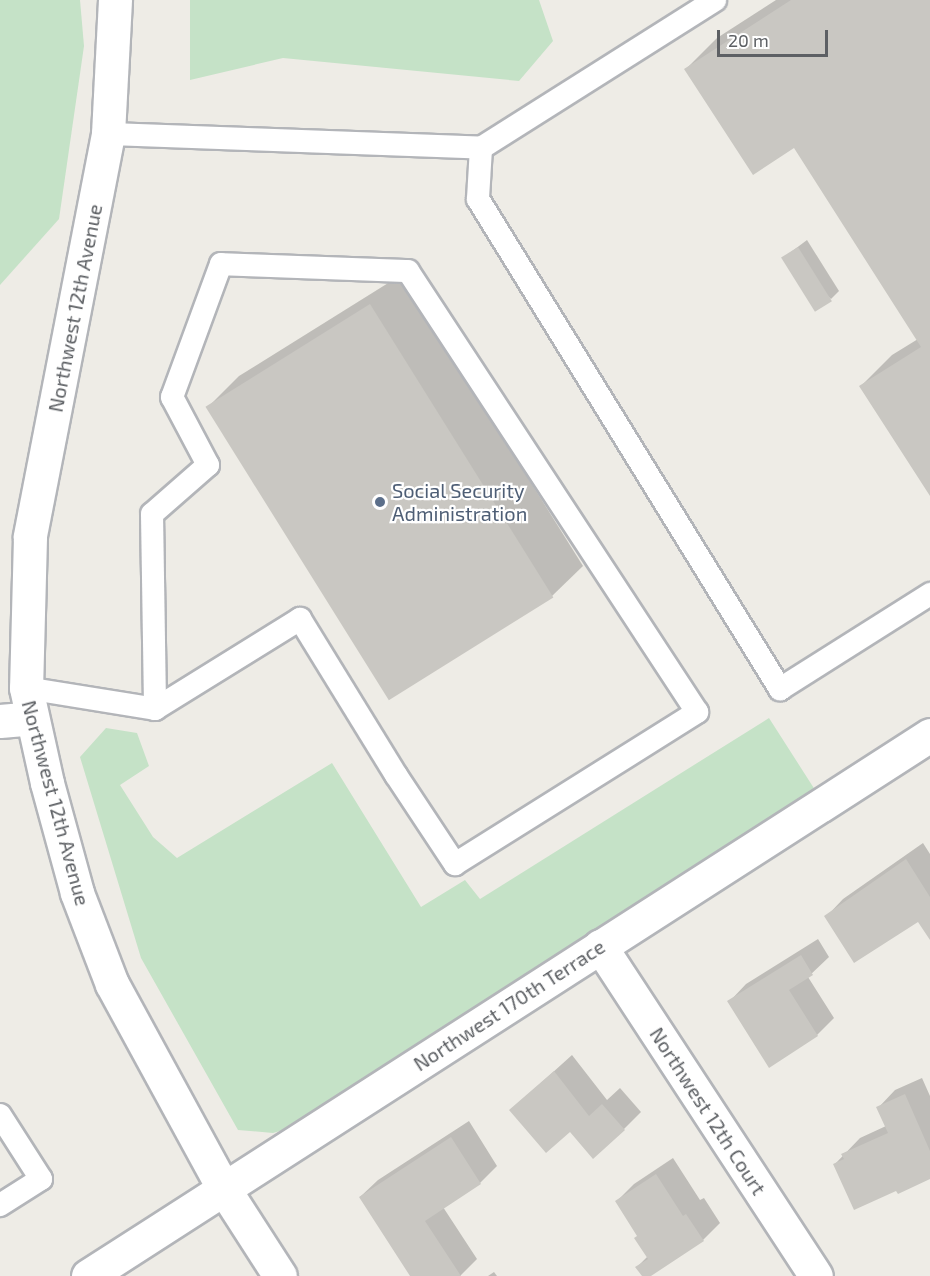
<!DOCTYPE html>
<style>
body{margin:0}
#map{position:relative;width:930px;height:1276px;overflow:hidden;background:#eeece6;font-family:"Exo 2",sans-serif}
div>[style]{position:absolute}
.green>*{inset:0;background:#c5e2c7}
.shadow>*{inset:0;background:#0003}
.building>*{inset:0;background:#c9c7c2;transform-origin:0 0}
.roads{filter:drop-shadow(2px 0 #b3b5b9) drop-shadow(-2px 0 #b3b5b9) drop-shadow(0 2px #b3b5b9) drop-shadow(0 -2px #b3b5b9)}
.service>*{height:22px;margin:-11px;padding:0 11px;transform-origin:11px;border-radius:11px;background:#fff}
.minor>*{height:33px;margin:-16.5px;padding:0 16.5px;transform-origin:16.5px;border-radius:16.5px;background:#fff}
.tertiary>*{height:33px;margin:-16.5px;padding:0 16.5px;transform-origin:16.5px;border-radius:16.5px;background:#fff}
.dots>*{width:16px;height:16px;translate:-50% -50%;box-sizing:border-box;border:3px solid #fff;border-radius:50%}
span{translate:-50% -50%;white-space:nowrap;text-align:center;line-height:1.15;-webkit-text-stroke:4.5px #fff;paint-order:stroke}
.street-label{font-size:20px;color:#5d6064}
.service-label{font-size:20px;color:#4e5e75}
.left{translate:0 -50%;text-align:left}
.scale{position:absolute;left:717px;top:30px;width:111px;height:27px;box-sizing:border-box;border:3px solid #5d6064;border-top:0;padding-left:8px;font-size:18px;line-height:21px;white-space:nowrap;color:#5d6064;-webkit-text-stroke:4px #fff;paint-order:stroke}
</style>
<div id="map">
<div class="green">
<i style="clip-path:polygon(0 0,80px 0,84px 46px,59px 219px,0 285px)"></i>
<i style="clip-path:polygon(190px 0,539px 0,553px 41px,519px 81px,283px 58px,190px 80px)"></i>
<i style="clip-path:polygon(769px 718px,817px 793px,293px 1127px,273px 1133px,238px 1130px,141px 958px,80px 757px,106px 728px,137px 733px,149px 766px,120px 785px,153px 837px,177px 858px,332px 763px,421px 907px,465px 880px,480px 899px)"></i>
</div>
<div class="shadow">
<i style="clip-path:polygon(776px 0,930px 0,930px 494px,861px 386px,892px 355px,918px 339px,794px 146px,686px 69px,717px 38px)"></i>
<i style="clip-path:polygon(807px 240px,839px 291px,831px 299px,783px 258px)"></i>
<i style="clip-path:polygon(401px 275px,583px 566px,552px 596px,390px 698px,208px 407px,239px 376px)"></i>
<i style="clip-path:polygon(923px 843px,930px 854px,930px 938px,918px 920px,826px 917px,843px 899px)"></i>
<i style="clip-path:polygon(818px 939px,829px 957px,808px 977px,834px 1018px,817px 1035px,729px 1002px,746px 984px)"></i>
<i style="clip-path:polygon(572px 1055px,607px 1100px,620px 1088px,641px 1112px,624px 1129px,570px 1130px,511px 1110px)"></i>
<i style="clip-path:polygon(922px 1078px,930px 1096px,930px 1177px,835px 1164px,860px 1138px,886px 1126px,878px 1108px,895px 1090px)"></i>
<i style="clip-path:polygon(469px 1121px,497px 1166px,480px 1183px,443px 1207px,477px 1259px,460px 1276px,412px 1276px,360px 1197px,378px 1180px)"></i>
<i style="clip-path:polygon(673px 1158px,700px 1200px,704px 1198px,720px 1223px,703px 1240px,648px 1276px,643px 1276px,637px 1267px,648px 1256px,639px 1236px,617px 1201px,634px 1184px)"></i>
<i style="clip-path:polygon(494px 1272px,497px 1276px,488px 1276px)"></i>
</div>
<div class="building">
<i style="clip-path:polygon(791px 0,930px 0,930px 496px,859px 386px,921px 347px,794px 148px,753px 175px,684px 69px)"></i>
<i style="left:798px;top:247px;width:64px;height:20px;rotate:58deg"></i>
<i style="left:370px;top:304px;width:346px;height:194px;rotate:58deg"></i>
<i style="clip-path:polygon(906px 859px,930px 897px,930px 940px,918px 922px,854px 963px,824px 916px)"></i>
<i style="clip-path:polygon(801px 955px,813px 975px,789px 990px,818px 1036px,769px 1068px,727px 1001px)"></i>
<i style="clip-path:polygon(554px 1071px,589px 1116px,602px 1104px,625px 1130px,593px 1159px,570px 1132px,546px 1153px,509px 1110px)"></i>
<i style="clip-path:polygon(905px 1094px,930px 1151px,930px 1179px,898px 1194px,896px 1191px,854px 1210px,833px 1164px,844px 1159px,841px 1154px,888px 1133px,876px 1107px)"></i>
<i style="clip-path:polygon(451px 1137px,481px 1184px,425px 1221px,461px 1276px,410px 1276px,359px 1197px)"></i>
<i style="clip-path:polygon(656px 1174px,683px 1216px,686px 1214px,704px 1241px,651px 1276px,642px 1276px,635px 1267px,648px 1259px,634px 1238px,637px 1236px,615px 1201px)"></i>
</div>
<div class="roads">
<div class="service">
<i style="left:108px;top:134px;width:373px;rotate:2.1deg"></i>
<i style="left:481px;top:148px;width:277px;rotate:-32.3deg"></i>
<i style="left:481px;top:148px;width:51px;rotate:93.4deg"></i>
<i style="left:478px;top:199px;width:576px;rotate:58.35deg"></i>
<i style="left:780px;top:689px;width:178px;rotate:-32.3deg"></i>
<i style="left:26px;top:688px;width:131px;rotate:9.2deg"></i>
<i style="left:155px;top:709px;width:171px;rotate:-31.8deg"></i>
<i style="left:300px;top:619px;width:183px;rotate:58.4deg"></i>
<i style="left:396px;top:775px;width:107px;rotate:56.5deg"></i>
<i style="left:455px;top:864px;width:286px;rotate:-32.1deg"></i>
<i style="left:697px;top:712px;width:527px;rotate:-123.24deg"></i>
<i style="left:408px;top:271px;width:187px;rotate:-177.9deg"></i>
<i style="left:221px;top:264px;width:142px;rotate:110.2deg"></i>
<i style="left:172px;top:397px;width:77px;rotate:62.1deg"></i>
<i style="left:208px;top:465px;width:74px;rotate:138.8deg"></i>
<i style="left:152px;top:514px;width:195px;rotate:89.1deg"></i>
<i style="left:0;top:1115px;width:76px;rotate:57.4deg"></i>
<i style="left:41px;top:1179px;width:49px;rotate:147.6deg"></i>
</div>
<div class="minor">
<i style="left:600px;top:946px;width:394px;rotate:56.8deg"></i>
<i style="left:88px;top:1276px;width:1001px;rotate:-32.72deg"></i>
</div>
<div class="tertiary">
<i style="left:115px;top:0;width:134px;rotate:93deg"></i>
<i style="left:108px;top:134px;width:410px;rotate:101deg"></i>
<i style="left:30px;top:537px;width:151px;rotate:91.5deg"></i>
<i style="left:26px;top:688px;width:97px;rotate:77.5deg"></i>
<i style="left:47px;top:783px;width:114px;rotate:74.7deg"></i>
<i style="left:77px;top:893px;width:97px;rotate:69deg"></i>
<i style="left:112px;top:984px;width:234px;rotate:61.4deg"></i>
<i style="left:224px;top:1189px;width:103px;rotate:57.2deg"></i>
<i style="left:0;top:721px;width:32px;rotate:-5deg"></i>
</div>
</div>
<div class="dots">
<i style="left:380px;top:502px;background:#5c6f8a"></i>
</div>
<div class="street-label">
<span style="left:75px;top:308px;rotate:-79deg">Northwest 12th Avenue</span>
<span style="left:56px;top:803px;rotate:75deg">Northwest 12th Avenue</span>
<span style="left:509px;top:1005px;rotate:-33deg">Northwest 170th Terrace</span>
<span style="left:708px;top:1111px;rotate:57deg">Northwest 12th Court</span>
</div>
<div class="service-label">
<span class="left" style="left:392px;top:502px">Social Security<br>Administration</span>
</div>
<div class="scale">20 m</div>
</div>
